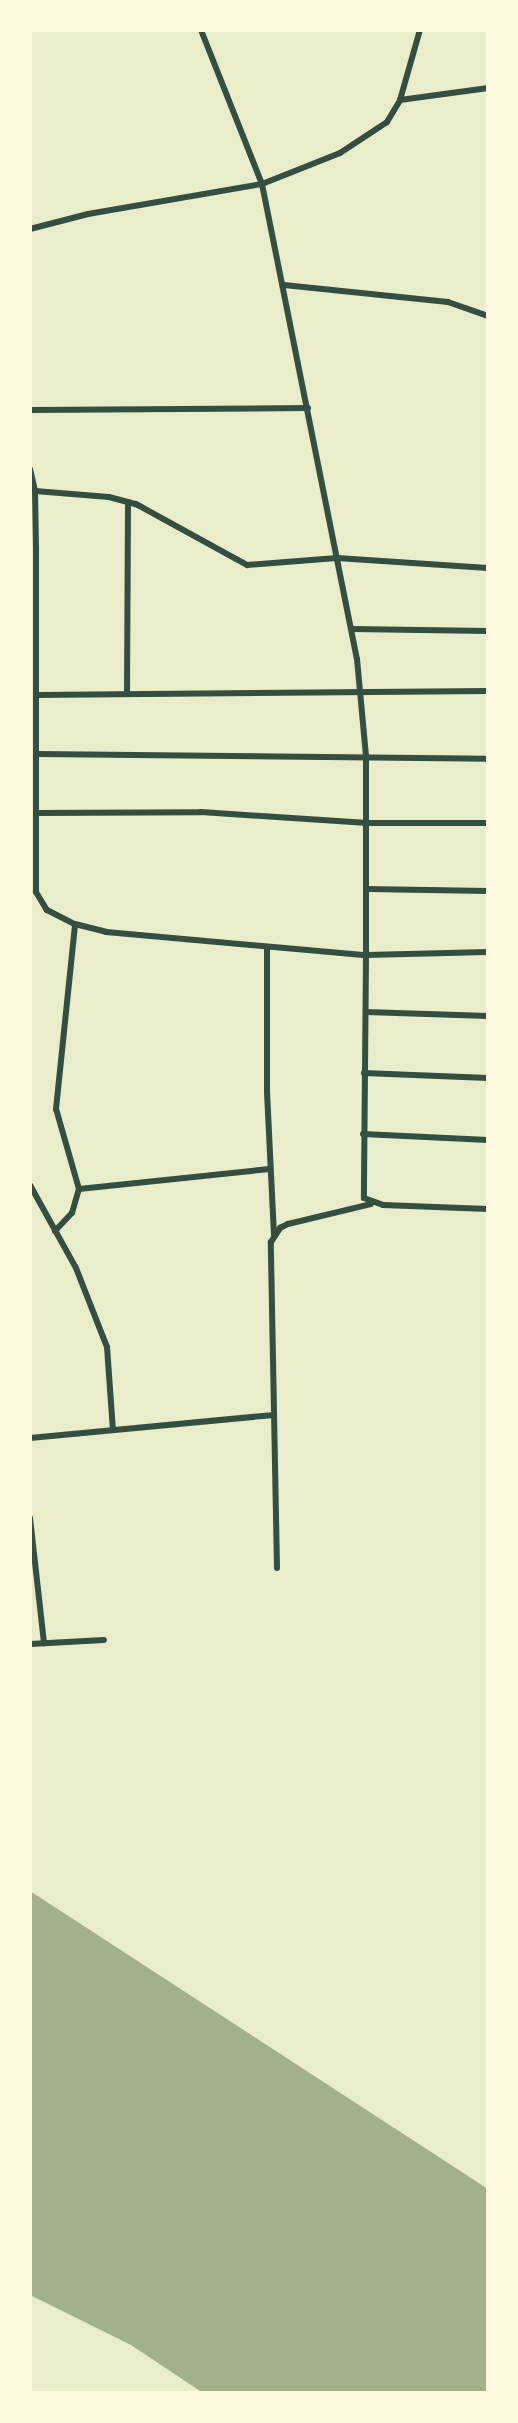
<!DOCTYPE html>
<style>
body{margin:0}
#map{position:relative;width:518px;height:2423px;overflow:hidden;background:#e9edc9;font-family:Raleway,sans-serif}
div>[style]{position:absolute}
.water>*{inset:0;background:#a3b18a}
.minor>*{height:6px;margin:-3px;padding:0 3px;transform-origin:3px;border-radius:3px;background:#344e41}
span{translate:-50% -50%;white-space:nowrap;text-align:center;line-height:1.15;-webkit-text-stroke:4.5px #fefae0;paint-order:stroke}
.frame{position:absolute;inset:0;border:32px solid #fefae0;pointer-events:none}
</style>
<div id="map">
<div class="water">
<i style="clip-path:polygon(30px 1891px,488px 2189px,488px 2393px,203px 2393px,131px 2345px,30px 2295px)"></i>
</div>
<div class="minor">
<i style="left:201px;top:30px;width:166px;rotate:68.4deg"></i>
<i style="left:262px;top:184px;width:484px;rotate:78.7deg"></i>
<i style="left:357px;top:659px;width:97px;rotate:84.7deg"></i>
<i style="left:366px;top:756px;width:199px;rotate:90deg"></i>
<i style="left:366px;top:955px;width:122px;rotate:-1.4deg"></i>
<i style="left:400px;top:100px;width:89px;rotate:-7.8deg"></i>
<i style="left:30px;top:229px;width:60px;rotate:-14.5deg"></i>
<i style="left:88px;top:214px;width:177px;rotate:-9.8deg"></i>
<i style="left:262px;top:184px;width:84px;rotate:-21.7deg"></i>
<i style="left:340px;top:153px;width:56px;rotate:-33.4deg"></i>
<i style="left:387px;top:122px;width:26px;rotate:-59deg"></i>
<i style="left:400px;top:100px;width:73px;rotate:-74.1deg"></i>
<i style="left:284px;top:285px;width:165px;rotate:5.9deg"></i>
<i style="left:448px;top:302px;width:42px;rotate:19.3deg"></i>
<i style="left:30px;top:410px;width:278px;rotate:-0.4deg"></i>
<i style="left:30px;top:469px;width:23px;rotate:77deg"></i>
<i style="left:35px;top:491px;width:57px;rotate:89deg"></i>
<i style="left:36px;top:548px;width:344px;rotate:90deg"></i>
<i style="left:36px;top:892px;width:21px;rotate:59deg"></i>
<i style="left:47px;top:910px;width:31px;rotate:27deg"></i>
<i style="left:75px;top:924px;width:32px;rotate:14deg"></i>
<i style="left:106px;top:932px;width:261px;rotate:5.1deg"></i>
<i style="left:366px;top:955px;width:243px;rotate:90.5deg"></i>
<i style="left:364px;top:1198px;width:20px;rotate:20deg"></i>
<i style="left:383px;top:1205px;width:105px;rotate:2.2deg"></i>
<i style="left:35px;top:491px;width:74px;rotate:4.6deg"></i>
<i style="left:109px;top:497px;width:28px;rotate:15deg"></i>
<i style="left:136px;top:504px;width:127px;rotate:28.8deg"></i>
<i style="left:247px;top:565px;width:90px;rotate:-4.4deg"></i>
<i style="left:337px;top:558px;width:151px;rotate:3.8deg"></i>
<i style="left:352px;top:629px;width:136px;rotate:0.8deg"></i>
<i style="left:127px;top:693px;width:191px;rotate:-89.7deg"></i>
<i style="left:37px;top:695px;width:451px;rotate:-0.5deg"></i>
<i style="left:37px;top:754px;width:451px;rotate:0.6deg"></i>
<i style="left:37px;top:813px;width:164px;rotate:-0.3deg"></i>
<i style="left:201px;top:812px;width:167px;rotate:3.8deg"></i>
<i style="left:368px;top:823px;width:120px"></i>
<i style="left:367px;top:889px;width:121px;rotate:0.9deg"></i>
<i style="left:267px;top:947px;width:145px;rotate:90deg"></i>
<i style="left:267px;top:1092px;width:143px;rotate:87.2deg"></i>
<i style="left:366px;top:1012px;width:122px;rotate:1.9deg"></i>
<i style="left:364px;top:1073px;width:124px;rotate:2.3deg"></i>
<i style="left:363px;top:1134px;width:125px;rotate:2.7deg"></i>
<i style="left:30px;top:1185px;width:95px;rotate:61deg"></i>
<i style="left:76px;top:1268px;width:85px;rotate:68.6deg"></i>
<i style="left:107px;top:1347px;width:83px;rotate:85.9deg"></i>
<i style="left:79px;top:1189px;width:192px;rotate:-6deg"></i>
<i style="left:55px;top:1231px;width:25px;rotate:-47deg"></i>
<i style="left:72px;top:1213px;width:25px;rotate:-74deg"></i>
<i style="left:79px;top:1189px;width:83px;rotate:-106deg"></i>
<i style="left:56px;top:1109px;width:186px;rotate:-84.1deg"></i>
<i style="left:30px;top:1438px;width:245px;rotate:-5.4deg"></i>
<i style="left:30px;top:1518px;width:126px;rotate:83.6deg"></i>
<i style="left:277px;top:1568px;width:326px;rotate:-91.1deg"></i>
<i style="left:271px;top:1242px;width:17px;rotate:-57deg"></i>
<i style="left:280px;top:1228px;width:9px;rotate:-27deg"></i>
<i style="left:288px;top:1224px;width:85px;rotate:-13.5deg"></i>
<i style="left:30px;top:1644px;width:74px;rotate:-3.1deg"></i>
</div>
<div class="frame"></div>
</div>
